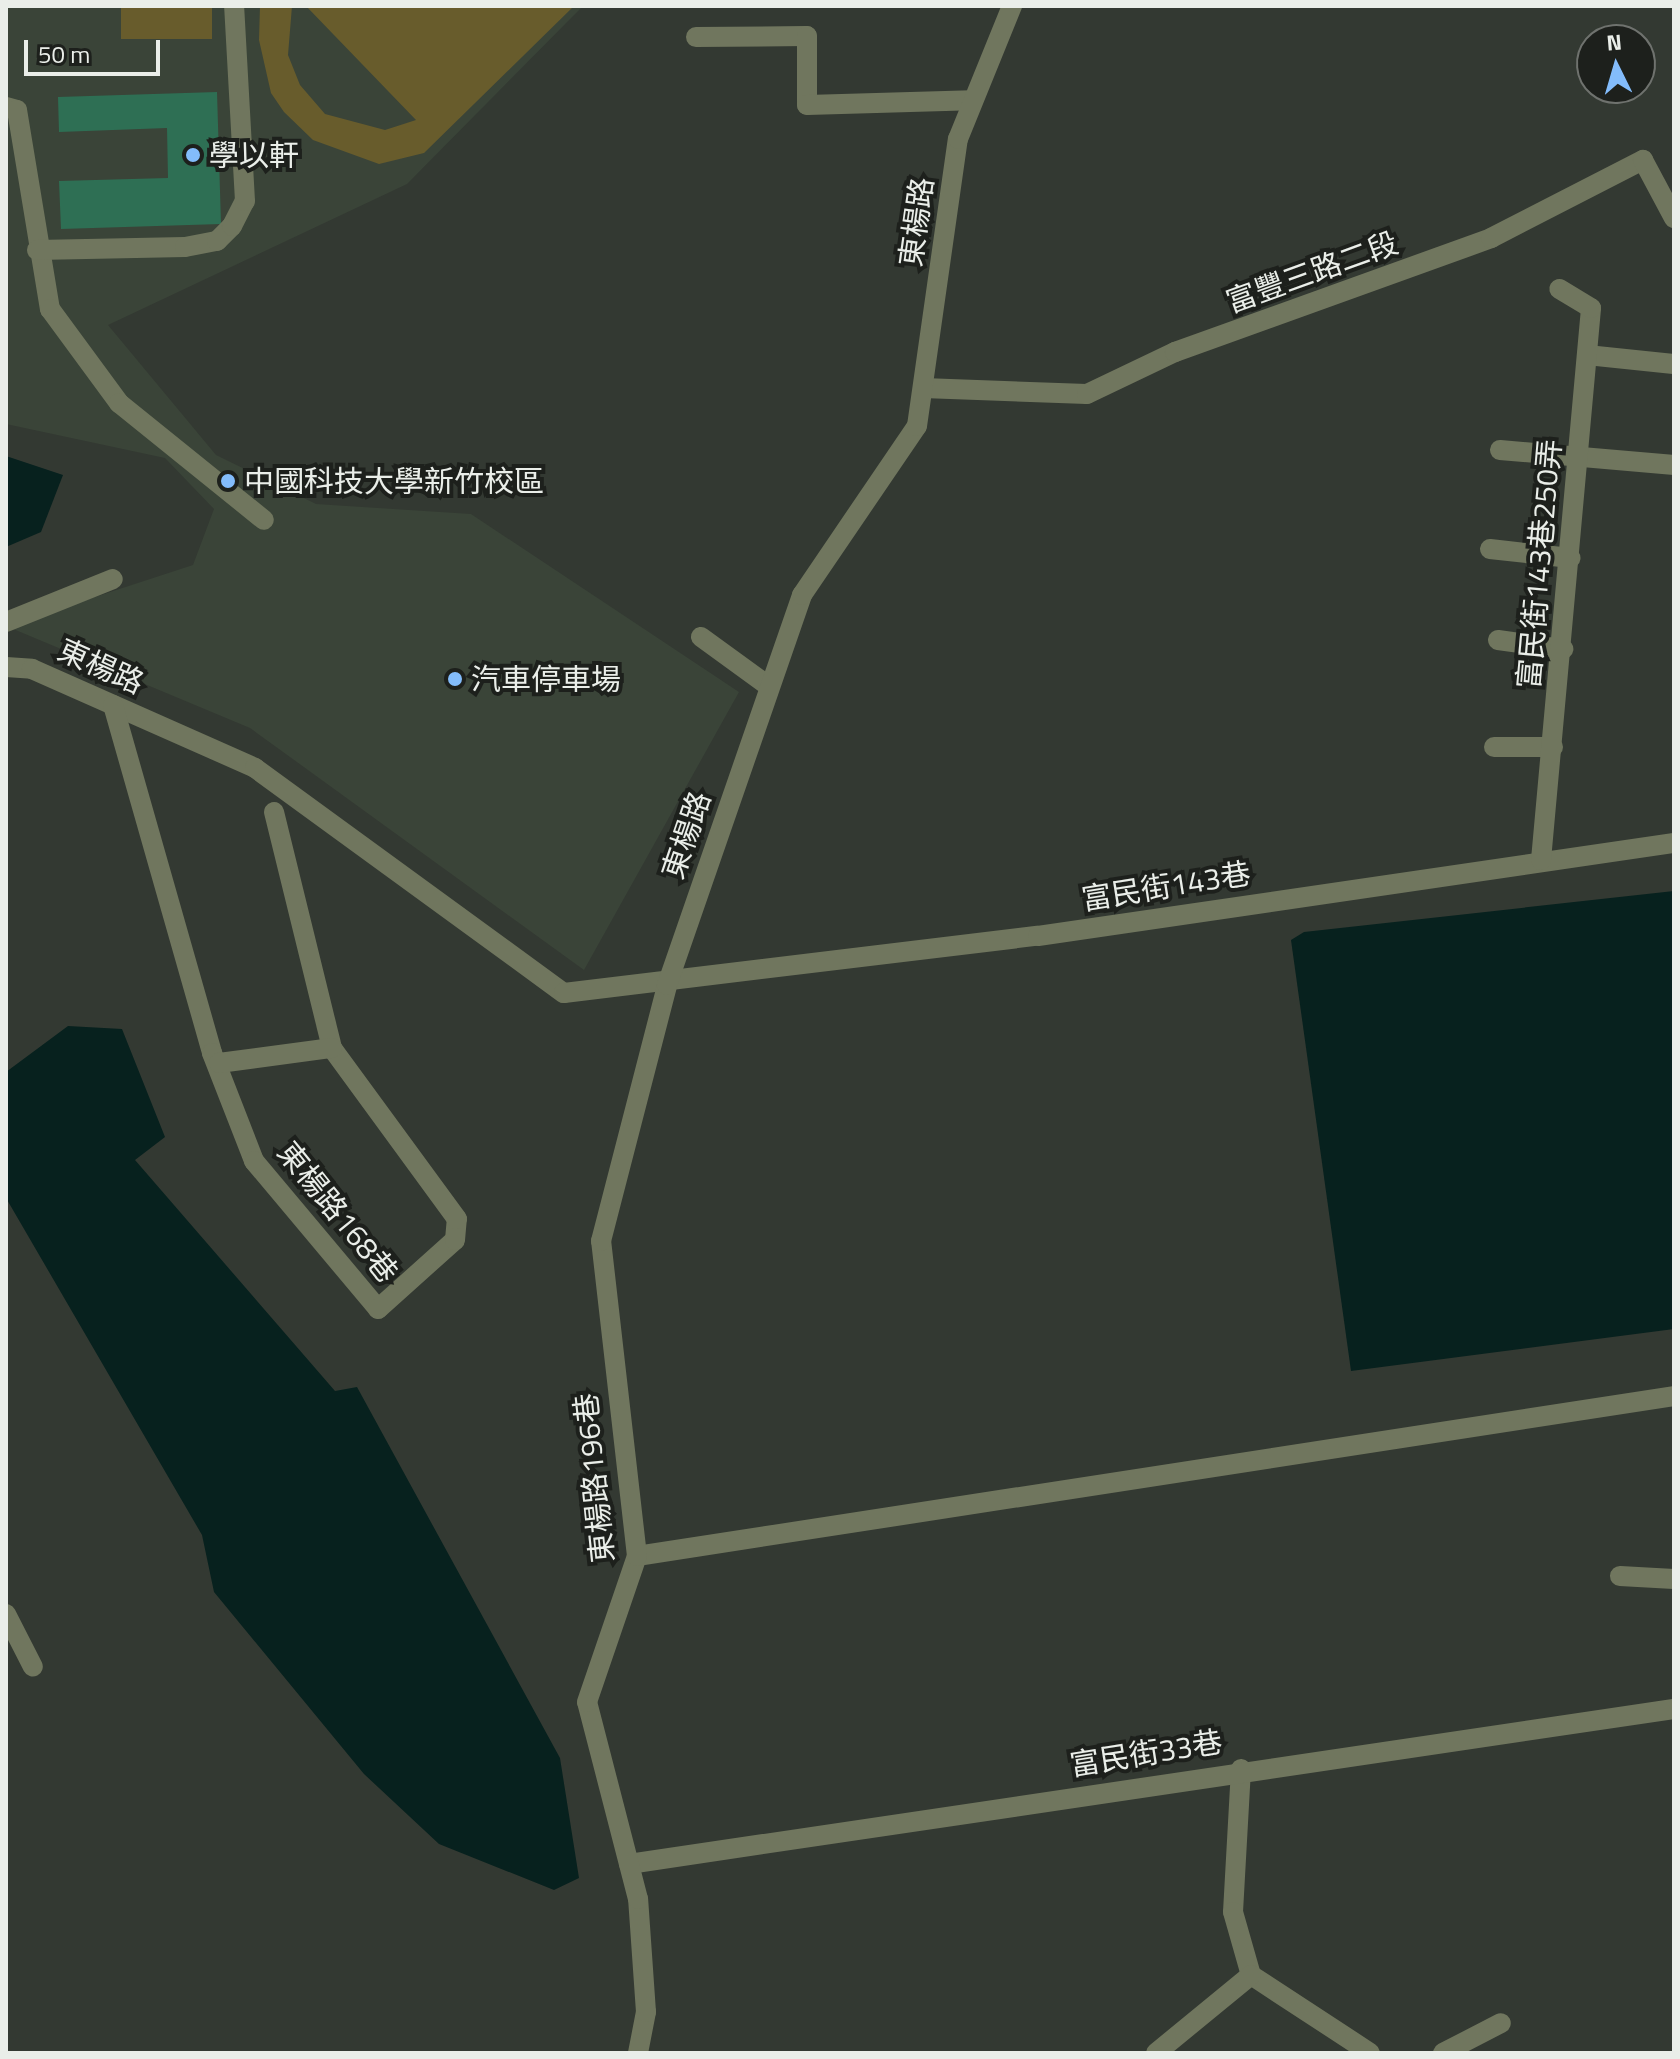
<!DOCTYPE html>
<meta charset="utf-8">
<style>
body{margin:0}
#map{position:relative;width:1680px;height:2059px;overflow:hidden;background:#333932;font-family:"Titillium Web","Noto Sans TC",sans-serif}
div>[style]{position:absolute}
.built>*{inset:0;background:#3a4438}
.green>*{inset:0;background:#685c2c;transform-origin:0 0}
.water>*{inset:0;background:#07211e}
.building>*{inset:0;background:#2e6f54}
.minor>*{height:20px;margin:-10px;padding:0 10px;transform-origin:10px;border-radius:10px;background:#70765e}
.dots>*{width:22px;height:22px;translate:-50% -50%;box-sizing:border-box;border:4px solid #1d201c;border-radius:50%}
span{translate:-50% -50%;white-space:nowrap;text-align:center;line-height:1.15;-webkit-text-stroke:8px #1d201c;paint-order:stroke}
.poi-label{font-size:30px;color:#eaeee9}
.left{translate:0 -50%;text-align:left}
.street-label{font-size:30px;color:#eaeee9}
.frame{position:absolute;inset:0;border:8px solid #eaeee9;pointer-events:none}
.north{position:absolute;left:1576px;top:24px;width:80px;height:80px;box-sizing:border-box;background:#1d201c;border:2px solid #6f726e;border-radius:50%;rotate:355deg;font-size:22px;font-weight:700;line-height:32px;text-align:center;color:#eaeee9}
.north::after{content:'';display:block;margin:auto;width:28px;height:36px;background:#83bcfb;clip-path:polygon(50% 0,100% 100%,50% 72%,0 100%)}
.scale{position:absolute;left:24px;top:40px;width:136px;height:36px;box-sizing:border-box;border:4px solid #eaeee9;border-top:0;padding-left:10px;font-size:24px;line-height:28px;white-space:nowrap;color:#eaeee9;-webkit-text-stroke:6px #1d201c;paint-order:stroke}
</style>
<div id="map">
<div class="built">
<i style="clip-path:polygon(6px 6px,583px 6px,407px 184px,108px 325px,216px 455px,316px 504px,471px 514px,739px 692px,584px 970px,250px 728px,6px 626px,193px 565px,214px 509px,165px 458px,6px 424px)"></i>
</div>
<div class="green">
<i style="left:121px;top:6px;width:91px;height:33px"></i>
<i style="clip-path:polygon(260px 6px,292px 6px,288px 55px,300px 85px,325px 114px,385px 130px,416px 120px,306px 6px,574px 6px,424px 153px,379px 164px,313px 140px,284px 112px,271px 93px,259px 40px)"></i>
</div>
<div class="water">
<i style="clip-path:polygon(6px 456px,63px 475px,41px 532px,6px 547px)"></i>
<i style="clip-path:polygon(1674px 891px,1674px 1329px,1351px 1371px,1291px 940px,1304px 932px)"></i>
<i style="clip-path:polygon(68px 1026px,122px 1029px,165px 1137px,135px 1160px,335px 1391px,357px 1387px,560px 1758px,579px 1878px,554px 1890px,439px 1844px,364px 1774px,214px 1592px,202px 1535px,6px 1198px,6px 1072px)"></i>
</div>
<div class="building">
<i style="clip-path:polygon(217px 92px,221px 224px,61px 229px,59px 181px,168px 178px,167px 128px,59px 132px,58px 97px)"></i>
</div>
<div class="minor">
<i style="left:696px;top:37px;width:111px;rotate:-0.5deg"></i>
<i style="left:807px;top:36px;width:69px;rotate:90deg"></i>
<i style="left:807px;top:105px;width:164px;rotate:-1.7deg"></i>
<i style="left:6px;top:107px;width:11px;rotate:15deg"></i>
<i style="left:17px;top:110px;width:202px;rotate:80.6deg"></i>
<i style="left:50px;top:309px;width:117px;rotate:53.7deg"></i>
<i style="left:119px;top:403px;width:186px;rotate:38.9deg"></i>
<i style="left:37px;top:250px;width:148px;rotate:-1.2deg"></i>
<i style="left:185px;top:247px;width:33px;rotate:-11deg"></i>
<i style="left:217px;top:241px;width:21px;rotate:-45deg"></i>
<i style="left:232px;top:226px;width:28px;rotate:-63deg"></i>
<i style="left:245px;top:201px;width:195px;rotate:-93.2deg"></i>
<i style="left:1587px;top:355px;width:87px;rotate:5.9deg"></i>
<i style="left:923px;top:388px;width:164px;rotate:2.1deg"></i>
<i style="left:1087px;top:394px;width:98px;rotate:-25.5deg"></i>
<i style="left:1175px;top:352px;width:336px;rotate:-19.8deg"></i>
<i style="left:1491px;top:238px;width:171px;rotate:-27.2deg"></i>
<i style="left:1643px;top:160px;width:66px;rotate:61.9deg"></i>
<i style="left:1500px;top:450px;width:175px;rotate:4.9deg"></i>
<i style="left:1490px;top:549px;width:81px;rotate:6.4deg"></i>
<i style="left:6px;top:622px;width:115px;rotate:-21.9deg"></i>
<i style="left:701px;top:637px;width:82px;rotate:36deg"></i>
<i style="left:1498px;top:640px;width:66px;rotate:7.9deg"></i>
<i style="left:6px;top:667px;width:26px;rotate:4deg"></i>
<i style="left:32px;top:669px;width:244px;rotate:23.9deg"></i>
<i style="left:255px;top:768px;width:382px;rotate:36.1deg"></i>
<i style="left:564px;top:993px;width:477px;rotate:-6.9deg"></i>
<i style="left:1038px;top:936px;width:643px;rotate:-8.32deg"></i>
<i style="left:113px;top:705px;width:362px;rotate:74.1deg"></i>
<i style="left:212px;top:1053px;width:116px;rotate:68.7deg"></i>
<i style="left:254px;top:1161px;width:193px;rotate:50deg"></i>
<i style="left:378px;top:1309px;width:103px;rotate:-41.9deg"></i>
<i style="left:455px;top:1240px;width:21px;rotate:-85deg"></i>
<i style="left:457px;top:1219px;width:212px;rotate:-126.2deg"></i>
<i style="left:332px;top:1048px;width:243px;rotate:-103.8deg"></i>
<i style="left:1494px;top:747px;width:59px"></i>
<i style="left:1541px;top:860px;width:554px;rotate:-84.82deg"></i>
<i style="left:1591px;top:308px;width:37px;rotate:-149deg"></i>
<i style="left:219px;top:1063px;width:114px;rotate:-7.6deg"></i>
<i style="left:637px;top:1556px;width:1049px;rotate:-8.77deg"></i>
<i style="left:1620px;top:1576px;width:54px;rotate:3.2deg"></i>
<i style="left:6px;top:1614px;width:59px;rotate:63deg"></i>
<i style="left:1241px;top:1769px;width:143px;rotate:93.2deg"></i>
<i style="left:1233px;top:1912px;width:66px;rotate:74.1deg"></i>
<i style="left:1251px;top:1975px;width:142px;rotate:33.2deg"></i>
<i style="left:629px;top:1864px;width:1056px;rotate:-8.44deg"></i>
<i style="left:638px;top:2053px;width:42px;rotate:-79deg"></i>
<i style="left:646px;top:2012px;width:113px;rotate:-94deg"></i>
<i style="left:638px;top:1899px;width:203px;rotate:-104.5deg"></i>
<i style="left:587px;top:1702px;width:154px;rotate:-71.1deg"></i>
<i style="left:637px;top:1556px;width:317px;rotate:-96.5deg"></i>
<i style="left:601px;top:1241px;width:264px;rotate:-75.5deg"></i>
<i style="left:667px;top:985px;width:413px;rotate:-70.9deg"></i>
<i style="left:802px;top:595px;width:204px;rotate:-55.8deg"></i>
<i style="left:917px;top:426px;width:290px;rotate:-81.9deg"></i>
<i style="left:958px;top:139px;width:144px;rotate:-67.9deg"></i>
<i style="left:1156px;top:2053px;width:123px;rotate:-39.4deg"></i>
<i style="left:1443px;top:2053px;width:65px;rotate:-27.3deg"></i>
</div>
<div class="dots">
<i style="left:193px;top:155px;background:#83bcfb"></i>
<i style="left:228px;top:481px;background:#83bcfb"></i>
<i style="left:455px;top:679px;background:#83bcfb"></i>
</div>
<div class="poi-label">
<span class="left" style="left:209px;top:155px">學以軒</span>
<span class="left" style="left:244px;top:481px">中國科技大學新竹校區</span>
<span class="left" style="left:471px;top:679px">汽車停車場</span>
</div>
<div class="street-label">
<span style="left:916px;top:222px;rotate:-82deg">東楊路</span>
<span style="left:1312px;top:272px;rotate:-20deg">富豐三路二段</span>
<span style="left:1539px;top:564px;rotate:-85deg">富民街143巷250弄</span>
<span style="left:101px;top:666px;rotate:24deg">東楊路</span>
<span style="left:686px;top:835px;rotate:-71deg">東楊路</span>
<span style="left:1166px;top:886px;rotate:-9deg">富民街143巷</span>
<span style="left:338px;top:1212px;rotate:51deg">東楊路168巷</span>
<span style="left:594px;top:1478px;rotate:-96deg">東楊路196巷</span>
<span style="left:1146px;top:1753px;rotate:-9deg">富民街33巷</span>
</div>
<div class="frame"></div>
<div class="north">N</div>
<div class="scale">50 m</div>
</div>
